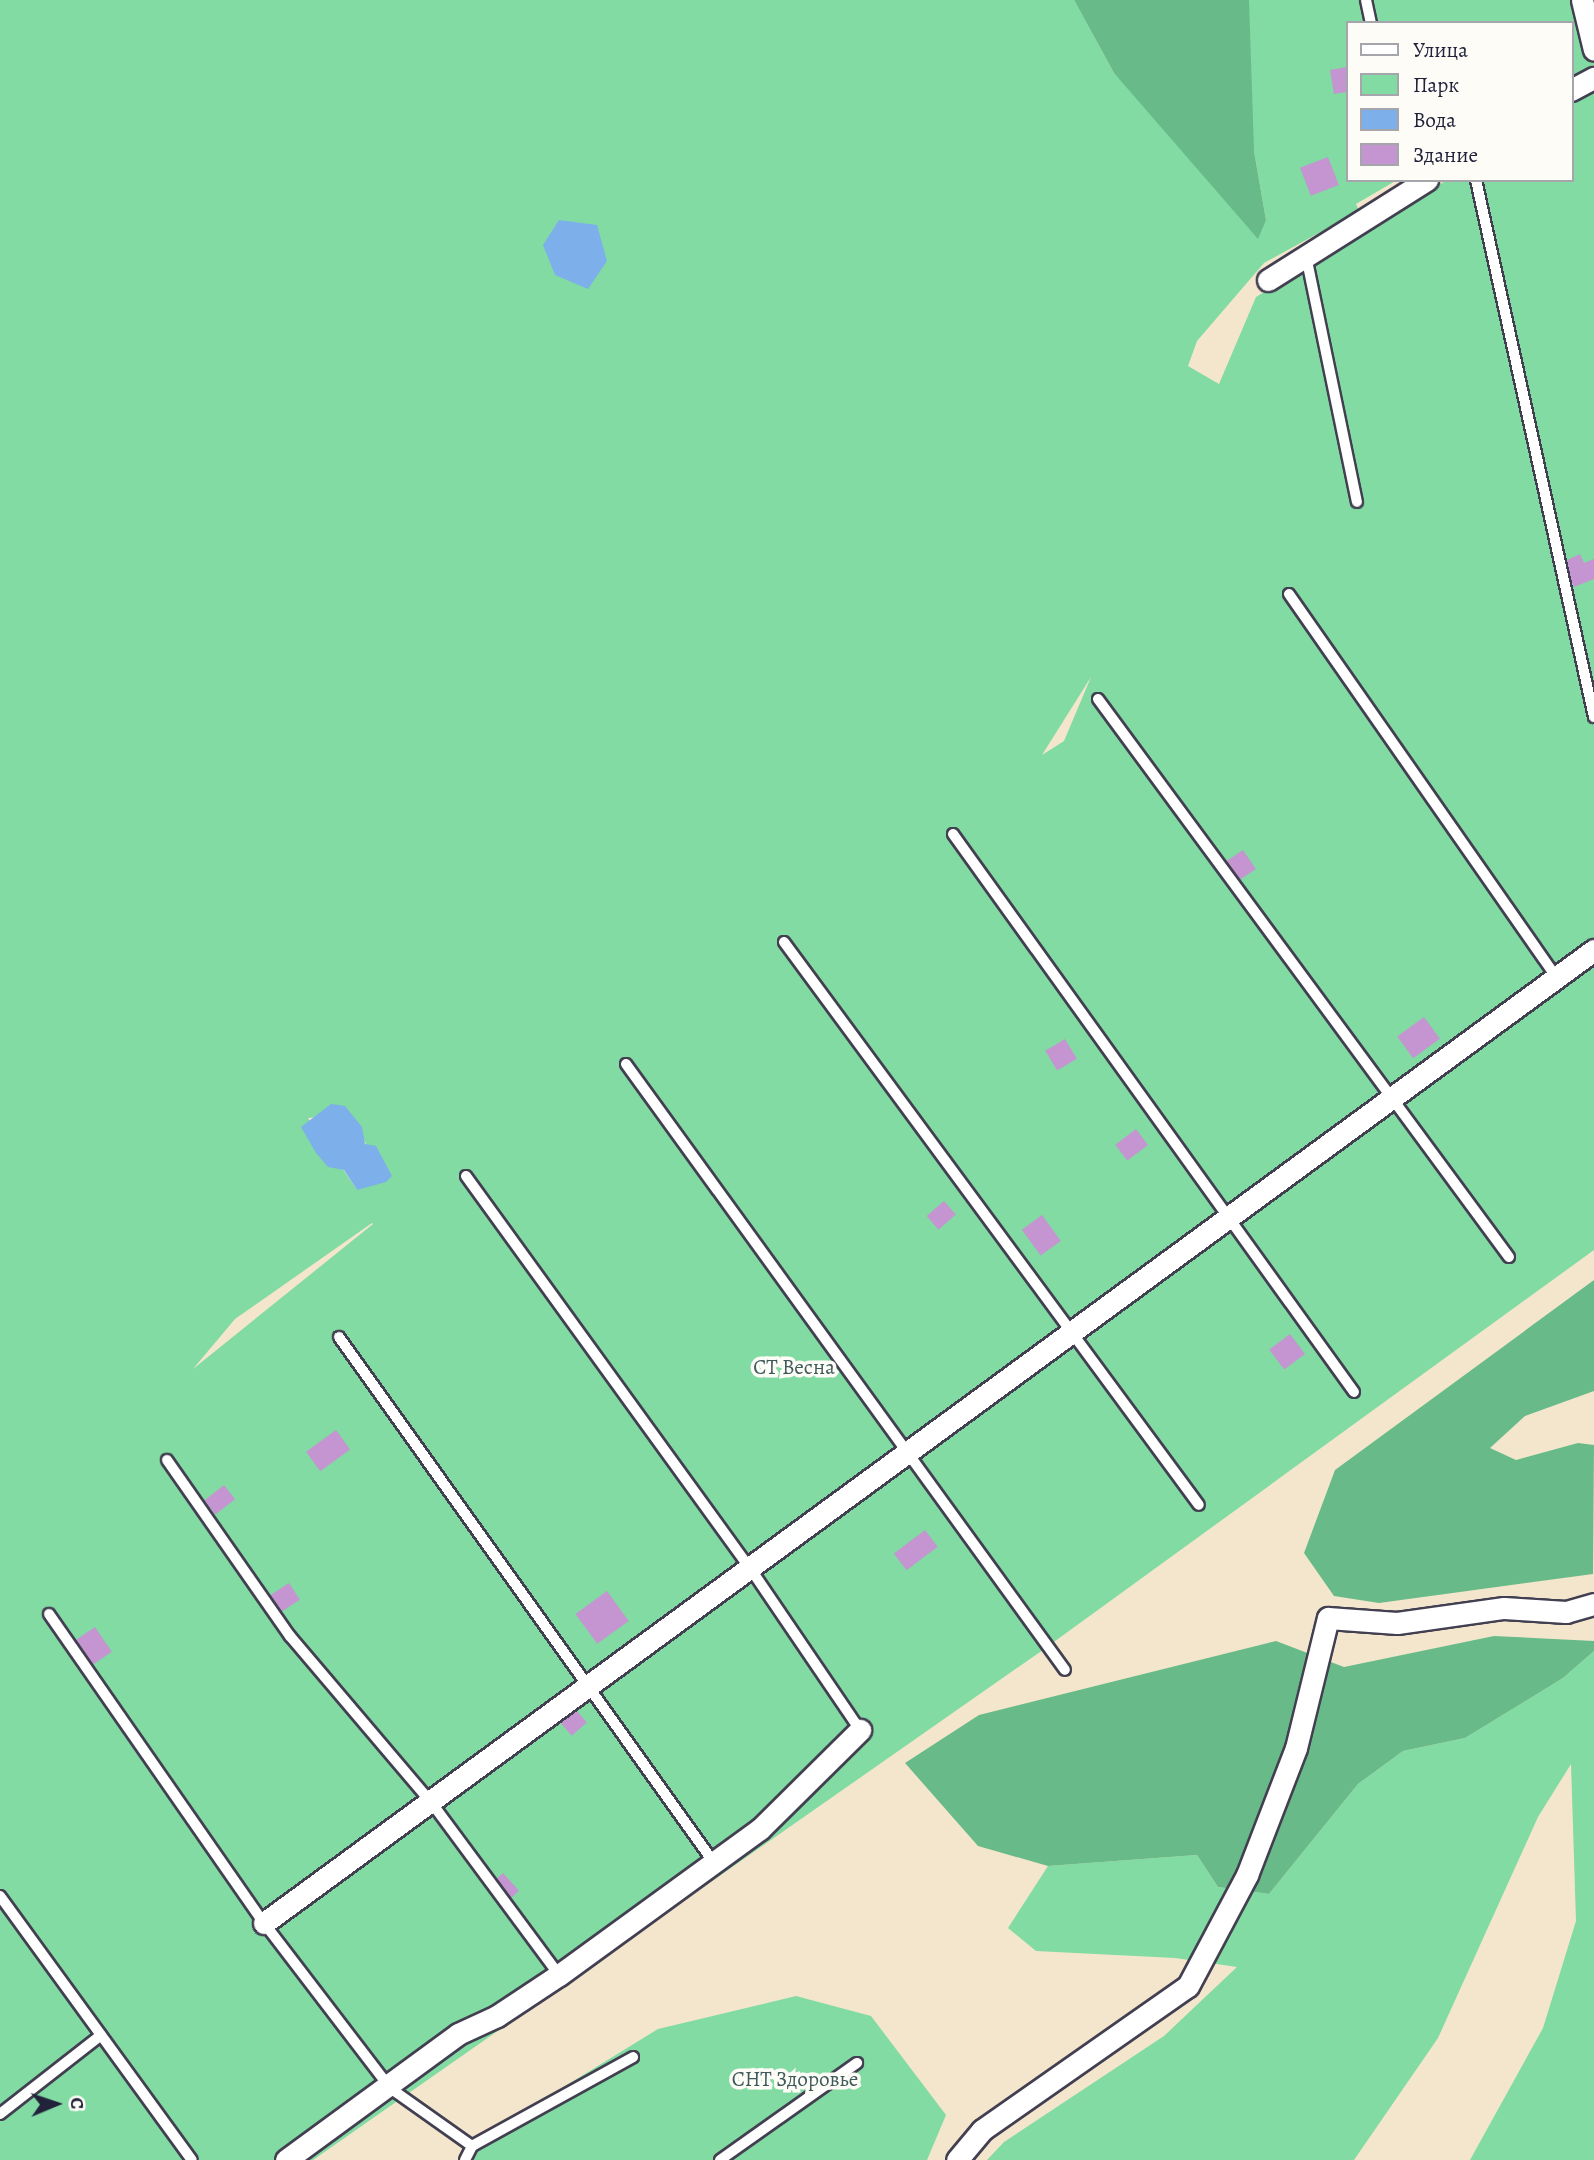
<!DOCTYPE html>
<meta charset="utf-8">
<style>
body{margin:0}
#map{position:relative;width:1594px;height:2160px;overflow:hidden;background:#f4e6cd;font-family:Alegreya,serif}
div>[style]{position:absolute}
.green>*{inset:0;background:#81dba2}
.forest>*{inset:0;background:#68bb88}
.water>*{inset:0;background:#7db0ea}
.building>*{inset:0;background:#c495d0;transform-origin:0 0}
.roads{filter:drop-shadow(2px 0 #423f51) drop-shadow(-2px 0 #423f51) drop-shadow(0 2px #423f51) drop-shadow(0 -2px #423f51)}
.service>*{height:10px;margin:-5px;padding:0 5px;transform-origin:5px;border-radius:5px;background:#fff}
.minor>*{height:21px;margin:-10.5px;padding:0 10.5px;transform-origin:10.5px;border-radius:10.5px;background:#fff}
span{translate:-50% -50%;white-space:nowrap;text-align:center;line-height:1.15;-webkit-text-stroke:7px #fdfcf7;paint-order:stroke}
.park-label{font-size:21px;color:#3e5a5a}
.legend{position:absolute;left:1346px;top:21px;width:228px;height:161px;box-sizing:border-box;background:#fdfcf7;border:2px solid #a5a5ac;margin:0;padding:9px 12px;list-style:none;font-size:21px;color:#22223b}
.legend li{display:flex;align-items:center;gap:14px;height:35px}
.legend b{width:35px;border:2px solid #a5a5ac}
.north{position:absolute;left:21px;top:2069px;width:70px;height:70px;-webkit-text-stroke:5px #fdfcf7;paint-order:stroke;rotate:88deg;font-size:19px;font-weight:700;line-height:28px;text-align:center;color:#22223b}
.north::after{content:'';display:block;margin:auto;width:24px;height:32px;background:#22223b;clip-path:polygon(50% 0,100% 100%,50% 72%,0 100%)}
</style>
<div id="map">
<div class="green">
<i style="clip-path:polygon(evenodd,0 0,1074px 0,1114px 73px,1266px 220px,1254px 151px,1197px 0,1594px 0,1594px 65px,1571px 78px,1571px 23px,1347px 23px,1347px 180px,1397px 180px,1356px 204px,1359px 211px,1264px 263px,1197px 341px,1188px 366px,1219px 384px,1256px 297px,1447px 180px,1571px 180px,1571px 104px,1594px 90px,1594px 1250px,1040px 1652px,313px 2160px,0 2160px,0 0,1091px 677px,1064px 741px,1042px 755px,1091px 677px,0 0,319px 1117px,360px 1132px,366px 1144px,357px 1190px,308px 1118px,319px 1117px,0 0,372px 1223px,373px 1224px,193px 1369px,235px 1319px,372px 1223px)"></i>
<i style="clip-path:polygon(1594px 1651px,1594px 2160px,1470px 2160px,1543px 2028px,1576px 1921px,1571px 1764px,1538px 1817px,1438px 2038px,1354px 2160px,987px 2160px,1004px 2142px,1164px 2036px,1237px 1967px,1175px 1958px,1036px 1951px,1008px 1928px,1048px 1866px,1197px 1855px,1218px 1887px,1269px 1894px,1358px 1784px,1403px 1751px,1465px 1738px,1563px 1678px)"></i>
<i style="clip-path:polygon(796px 1996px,871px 2016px,946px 2115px,927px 2160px,467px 2160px,497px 2128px,658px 2029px)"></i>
</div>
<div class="forest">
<i style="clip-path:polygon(1074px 0,1249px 0,1254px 151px,1266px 220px,1258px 239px,1114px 73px)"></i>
<i style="clip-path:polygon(1594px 1280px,1594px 1391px,1525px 1416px,1490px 1448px,1516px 1460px,1578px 1443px,1594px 1445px,1593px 1574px,1379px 1603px,1334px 1596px,1304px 1553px,1335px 1470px)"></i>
<i style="clip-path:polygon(1494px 1636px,1594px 1641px,1594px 1651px,1563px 1678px,1465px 1738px,1403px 1751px,1358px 1784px,1269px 1894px,1218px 1887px,1197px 1855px,1048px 1866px,978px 1846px,905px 1763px,979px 1715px,1276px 1641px,1344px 1667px)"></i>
</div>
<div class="water">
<i style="clip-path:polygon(559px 220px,597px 225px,607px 261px,588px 289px,555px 275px,543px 245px)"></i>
<i style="clip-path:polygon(331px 1104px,345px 1106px,362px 1127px,365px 1144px,376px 1146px,392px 1176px,386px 1182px,357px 1190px,344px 1170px,328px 1167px,316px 1153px,301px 1127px)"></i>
</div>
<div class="building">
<i style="clip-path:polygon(1347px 67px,1347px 92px,1334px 94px,1330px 70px)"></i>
<i style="left:1328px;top:157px;width:30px;height:30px;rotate:69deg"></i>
<i style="clip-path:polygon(1580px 554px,1584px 563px,1594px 559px,1594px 579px,1574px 587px,1563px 562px)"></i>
<i style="left:1243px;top:850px;width:23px;height:22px;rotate:56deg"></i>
<i style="left:1424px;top:1017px;width:27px;height:33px;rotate:54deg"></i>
<i style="left:1065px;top:1039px;width:23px;height:23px;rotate:59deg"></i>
<i style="left:1136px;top:1129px;width:20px;height:26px;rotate:53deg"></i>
<i style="left:944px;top:1201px;width:18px;height:23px;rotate:49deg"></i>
<i style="left:1042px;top:1215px;width:32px;height:25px;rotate:54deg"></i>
<i style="left:1290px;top:1334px;width:25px;height:26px;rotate:53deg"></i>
<i style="left:336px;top:1430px;width:24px;height:37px;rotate:54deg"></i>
<i style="left:224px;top:1485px;width:18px;height:25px;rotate:52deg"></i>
<i style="left:925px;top:1530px;width:21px;height:39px;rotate:53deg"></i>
<i style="left:289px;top:1583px;width:20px;height:22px;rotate:57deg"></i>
<i style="left:607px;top:1591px;width:37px;height:39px;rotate:54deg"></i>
<i style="left:95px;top:1627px;width:30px;height:24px;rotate:56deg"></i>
<i style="left:575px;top:1709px;width:18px;height:20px;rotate:49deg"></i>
<i style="left:503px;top:1873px;width:24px;height:13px;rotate:48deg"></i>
</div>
<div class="roads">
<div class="service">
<i style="left:1366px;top:0;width:24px;rotate:78deg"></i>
<i style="left:1476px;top:180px;width:550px;rotate:77.61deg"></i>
<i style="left:1306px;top:256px;width:251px;rotate:78.3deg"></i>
<i style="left:1289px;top:594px;width:467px;rotate:55.1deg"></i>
<i style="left:1098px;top:699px;width:693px;rotate:53.63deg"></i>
<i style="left:953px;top:834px;width:687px;rotate:54.3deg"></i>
<i style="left:784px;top:942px;width:699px;rotate:53.61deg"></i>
<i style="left:626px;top:1064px;width:748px;rotate:54.08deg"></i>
<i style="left:466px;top:1176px;width:484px;rotate:54.1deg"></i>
<i style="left:750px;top:1568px;width:196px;rotate:55.8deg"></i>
<i style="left:339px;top:1337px;width:642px;rotate:54.5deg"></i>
<i style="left:167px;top:1460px;width:215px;rotate:55.1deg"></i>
<i style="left:290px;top:1636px;width:218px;rotate:49.7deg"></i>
<i style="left:431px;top:1802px;width:215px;rotate:53.5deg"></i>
<i style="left:49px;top:1614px;width:376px;rotate:55.2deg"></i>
<i style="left:264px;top:1923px;width:208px;rotate:52.6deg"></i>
<i style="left:390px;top:2088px;width:100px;rotate:35.3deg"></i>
<i style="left:472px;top:2146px;width:184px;rotate:-28.9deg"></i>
<i style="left:0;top:1896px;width:326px;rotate:54deg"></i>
<i style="left:0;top:2114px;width:128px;rotate:-38deg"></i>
<i style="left:465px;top:2160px;width:16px;rotate:-63deg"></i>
<i style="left:720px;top:2160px;width:168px;rotate:-35.3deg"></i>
</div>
<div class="minor">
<i style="left:1582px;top:0;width:51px;rotate:76.5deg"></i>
<i style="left:1571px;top:90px;width:26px;rotate:-28deg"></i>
<i style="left:1268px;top:280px;width:188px;rotate:-32.2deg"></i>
<i style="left:264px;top:1923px;width:1648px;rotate:-36.19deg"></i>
<i style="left:286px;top:2160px;width:213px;rotate:-36.2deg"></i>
<i style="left:458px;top:2034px;width:43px;rotate:-24.8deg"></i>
<i style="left:497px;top:2016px;width:74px;rotate:-33.5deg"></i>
<i style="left:559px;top:1975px;width:248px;rotate:-36deg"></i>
<i style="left:760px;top:1829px;width:141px;rotate:-44.7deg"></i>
<i style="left:957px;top:2160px;width:39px;rotate:-50deg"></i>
<i style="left:982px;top:2130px;width:251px;rotate:-35deg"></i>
<i style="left:1188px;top:1986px;width:126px;rotate:-62deg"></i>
<i style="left:1247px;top:1875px;width:136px;rotate:-68.9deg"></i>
<i style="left:1296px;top:1748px;width:134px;rotate:-76.2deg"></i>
<i style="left:1328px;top:1618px;width:69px;rotate:4.1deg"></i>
<i style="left:1397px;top:1623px;width:108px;rotate:-8deg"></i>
<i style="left:1504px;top:1608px;width:62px;rotate:3.7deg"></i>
<i style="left:1566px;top:1612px;width:29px;rotate:-16deg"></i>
</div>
</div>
<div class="park-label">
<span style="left:794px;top:1367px">СТ Весна</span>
<span style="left:795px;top:2079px">СНТ Здоровье</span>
</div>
<ul class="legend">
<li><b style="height:9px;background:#fff"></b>Улица</li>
<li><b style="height:19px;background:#81dba2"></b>Парк</li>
<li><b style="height:19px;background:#7db0ea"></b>Вода</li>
<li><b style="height:19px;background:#c495d0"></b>Здание</li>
</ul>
<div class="north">С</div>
</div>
